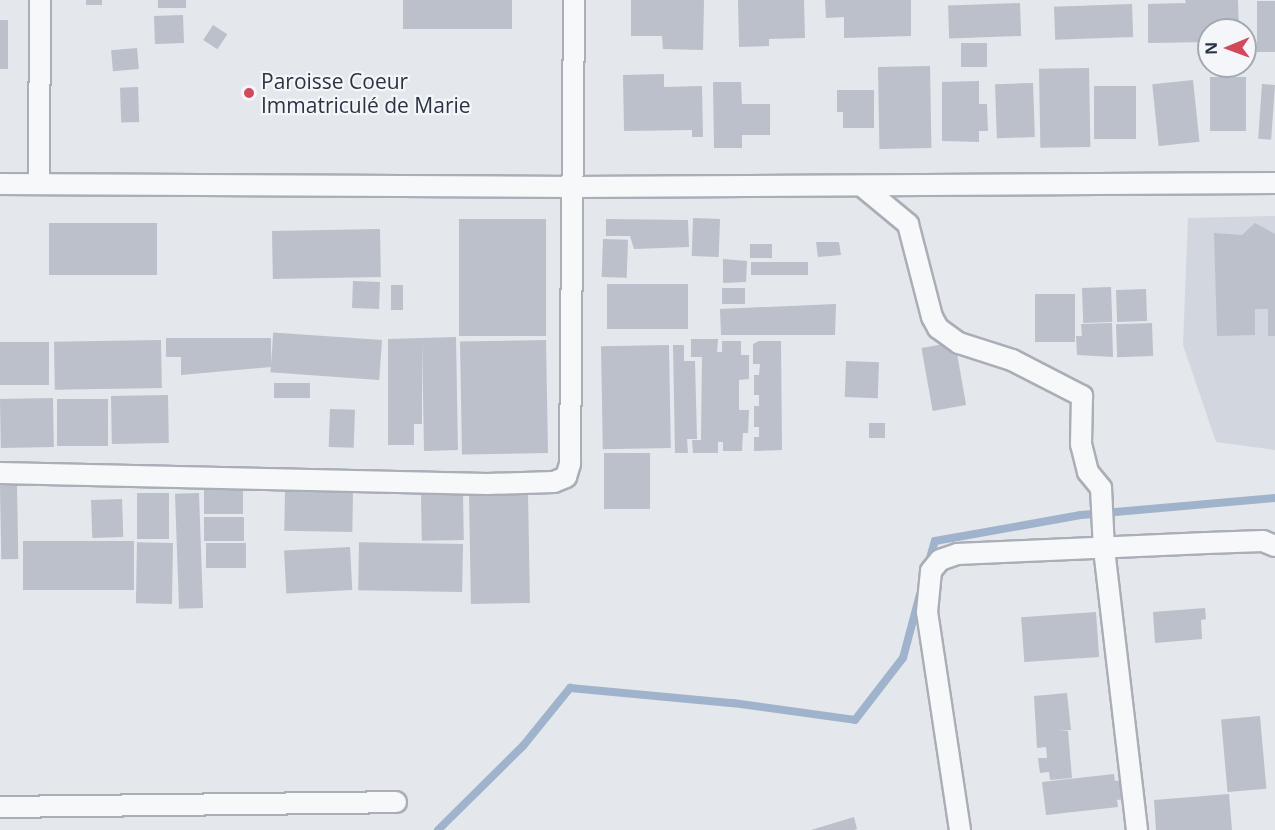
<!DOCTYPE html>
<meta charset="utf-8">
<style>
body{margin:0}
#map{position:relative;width:1275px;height:830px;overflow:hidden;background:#e4e7ec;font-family:"Open Sans",sans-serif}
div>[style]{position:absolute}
.built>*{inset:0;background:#d2d6de}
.stream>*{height:8px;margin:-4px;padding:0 4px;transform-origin:4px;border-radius:4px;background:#9fb4cc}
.building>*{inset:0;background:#bbc0ca;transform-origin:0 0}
.roads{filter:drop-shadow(2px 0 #a9aeb7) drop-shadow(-2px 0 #a9aeb7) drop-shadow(0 2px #a9aeb7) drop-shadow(0 -2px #a9aeb7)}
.street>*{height:20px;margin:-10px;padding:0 10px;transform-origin:10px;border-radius:10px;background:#f7f8fa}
.dots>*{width:16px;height:16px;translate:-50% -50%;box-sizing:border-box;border:3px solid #f4f6f9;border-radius:50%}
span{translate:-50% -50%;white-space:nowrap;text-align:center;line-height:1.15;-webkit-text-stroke:4.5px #f4f6f9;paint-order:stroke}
.poi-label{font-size:21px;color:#2b3445}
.left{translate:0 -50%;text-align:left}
.north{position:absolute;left:1197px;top:18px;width:60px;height:60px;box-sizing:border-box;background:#f4f6f9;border:2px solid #a4a8b1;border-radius:50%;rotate:269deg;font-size:16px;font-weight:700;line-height:24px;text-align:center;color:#2b3445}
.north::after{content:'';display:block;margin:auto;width:21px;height:27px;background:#d1495b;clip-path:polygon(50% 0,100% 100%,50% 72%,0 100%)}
</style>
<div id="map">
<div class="built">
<i style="clip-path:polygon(1275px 216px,1275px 450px,1216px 442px,1183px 345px,1188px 218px)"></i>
</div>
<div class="stream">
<i style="left:928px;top:565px;width:25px;rotate:-74deg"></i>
<i style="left:935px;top:541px;width:148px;rotate:-10.1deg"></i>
<i style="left:1081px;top:515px;width:195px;rotate:-5deg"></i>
<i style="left:438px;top:830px;width:120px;rotate:-44.7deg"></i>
<i style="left:523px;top:746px;width:75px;rotate:-51deg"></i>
<i style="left:570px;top:688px;width:164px;rotate:5.3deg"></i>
<i style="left:733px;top:703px;width:123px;rotate:7.9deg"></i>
<i style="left:855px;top:720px;width:78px;rotate:-52.3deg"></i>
<i style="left:903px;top:658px;width:66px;rotate:-75.1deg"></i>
</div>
<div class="building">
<i style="left:86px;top:0;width:16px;height:5px"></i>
<i style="left:158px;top:0;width:28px;height:8px"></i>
<i style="left:403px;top:0;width:109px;height:29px"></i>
<i style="clip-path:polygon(631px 0,704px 0,703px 50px,663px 49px,662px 36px,631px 36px)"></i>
<i style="clip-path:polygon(738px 0,804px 0,805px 38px,769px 39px,769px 46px,739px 47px)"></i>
<i style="clip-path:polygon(825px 0,911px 0,911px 36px,844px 38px,844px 17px,826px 18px)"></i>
<i style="clip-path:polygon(1185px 0,1238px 0,1239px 30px,1209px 30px,1209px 42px,1148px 43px,1148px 4px,1186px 3px)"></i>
<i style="left:1257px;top:1px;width:18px;height:51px"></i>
<i style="left:1020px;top:3px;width:33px;height:72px;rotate:88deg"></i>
<i style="left:1132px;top:4px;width:33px;height:78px;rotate:88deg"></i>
<i style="left:183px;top:15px;width:28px;height:29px;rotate:88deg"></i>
<i style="left:0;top:20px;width:8px;height:49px"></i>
<i style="left:213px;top:25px;width:17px;height:18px;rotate:33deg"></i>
<i style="left:961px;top:43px;width:26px;height:24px"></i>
<i style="left:137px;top:48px;width:21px;height:26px;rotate:85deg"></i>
<i style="left:930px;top:66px;width:82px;height:52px;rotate:89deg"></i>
<i style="left:1089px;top:68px;width:79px;height:50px;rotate:89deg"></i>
<i style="clip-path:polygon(664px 74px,664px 87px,702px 86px,703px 137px,692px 137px,692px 130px,624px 131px,623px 75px)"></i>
<i style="left:1210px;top:77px;width:36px;height:54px"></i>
<i style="left:1193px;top:80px;width:62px;height:41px;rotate:84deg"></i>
<i style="clip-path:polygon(979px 81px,979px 104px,987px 104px,988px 131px,979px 131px,979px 142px,942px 141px,942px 82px)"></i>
<i style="clip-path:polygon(713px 82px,741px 82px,742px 104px,770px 104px,770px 135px,742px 135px,742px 148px,714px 148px)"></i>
<i style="left:1033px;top:83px;width:54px;height:38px;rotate:88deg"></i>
<i style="left:1262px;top:84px;width:13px;height:55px;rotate:4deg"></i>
<i style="left:1094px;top:86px;width:42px;height:53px"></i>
<i style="left:138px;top:87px;width:35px;height:18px;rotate:88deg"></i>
<i style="clip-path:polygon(837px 90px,874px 90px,874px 128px,843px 128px,843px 112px,837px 112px)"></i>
<i style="left:546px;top:219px;width:117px;height:87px;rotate:90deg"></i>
<i style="clip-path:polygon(606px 219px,688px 220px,689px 247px,634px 249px,630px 236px,606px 236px)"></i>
<i style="left:720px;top:219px;width:38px;height:27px;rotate:92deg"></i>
<i style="left:49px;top:223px;width:108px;height:52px"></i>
<i style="clip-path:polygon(1255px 223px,1275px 234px,1275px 336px,1268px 336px,1268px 309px,1255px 309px,1255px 335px,1217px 336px,1214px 233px,1242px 235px)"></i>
<i style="left:380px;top:229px;width:48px;height:108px;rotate:89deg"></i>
<i style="left:603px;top:239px;width:25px;height:38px;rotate:2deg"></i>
<i style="clip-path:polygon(816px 242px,839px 242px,841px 255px,818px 257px)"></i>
<i style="left:772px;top:244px;width:14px;height:22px;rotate:90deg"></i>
<i style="clip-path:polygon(723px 259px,747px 261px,746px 282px,723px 283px)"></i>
<i style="left:751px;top:262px;width:57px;height:13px"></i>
<i style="left:353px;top:281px;width:27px;height:27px;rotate:2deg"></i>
<i style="left:607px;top:284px;width:81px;height:45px"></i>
<i style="left:391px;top:285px;width:12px;height:25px"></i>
<i style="left:1111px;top:287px;width:35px;height:29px;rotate:88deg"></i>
<i style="left:745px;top:288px;width:16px;height:23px;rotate:90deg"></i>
<i style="left:1146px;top:289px;width:32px;height:30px;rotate:88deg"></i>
<i style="left:1035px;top:294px;width:40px;height:48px"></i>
<i style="clip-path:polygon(836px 304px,835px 335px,721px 335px,720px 309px)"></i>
<i style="clip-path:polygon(1112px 323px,1113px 357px,1077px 355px,1076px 336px,1082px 336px,1081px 324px)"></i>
<i style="left:1152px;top:323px;width:33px;height:36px;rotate:88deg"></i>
<i style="clip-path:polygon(456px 337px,458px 450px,424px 451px,422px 341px,422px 424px,414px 424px,414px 445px,388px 445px,388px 339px)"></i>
<i style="clip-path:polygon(166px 338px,271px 338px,271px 367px,181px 375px,181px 357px,166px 357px)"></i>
<i style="clip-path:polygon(691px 339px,718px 339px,717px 352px,722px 352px,722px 341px,741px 341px,741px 355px,749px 355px,749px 379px,739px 380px,739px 410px,749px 410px,748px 433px,743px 433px,742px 451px,723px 451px,723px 442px,718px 442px,718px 453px,693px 453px,692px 440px,701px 440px,702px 357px,691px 357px)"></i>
<i style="left:161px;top:340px;width:48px;height:107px;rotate:89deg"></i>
<i style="left:382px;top:340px;width:40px;height:109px;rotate:94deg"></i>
<i style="left:546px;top:340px;width:113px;height:86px;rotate:89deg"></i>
<i style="clip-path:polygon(759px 341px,781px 341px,782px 450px,754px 451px,754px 437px,759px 437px,759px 427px,754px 427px,754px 406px,759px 406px,759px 395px,754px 395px,754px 375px,759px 375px,760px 364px,753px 364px,753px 344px)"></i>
<i style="left:0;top:342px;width:49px;height:43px"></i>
<i style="left:955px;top:342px;width:64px;height:34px;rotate:80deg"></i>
<i style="left:669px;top:345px;width:103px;height:68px;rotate:89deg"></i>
<i style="clip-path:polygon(673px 345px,684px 345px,684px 361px,695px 361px,697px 439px,687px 439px,688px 453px,675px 453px)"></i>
<i style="left:846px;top:361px;width:33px;height:36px;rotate:2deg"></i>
<i style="left:274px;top:383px;width:36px;height:15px"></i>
<i style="left:168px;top:395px;width:48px;height:57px;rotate:89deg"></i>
<i style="left:53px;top:398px;width:49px;height:53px;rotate:89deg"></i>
<i style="left:108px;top:399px;width:47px;height:51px;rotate:90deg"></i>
<i style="left:330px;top:409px;width:25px;height:38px;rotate:2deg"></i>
<i style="left:869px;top:423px;width:16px;height:15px"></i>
<i style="left:604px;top:453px;width:46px;height:56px"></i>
<i style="left:17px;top:485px;width:74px;height:17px;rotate:89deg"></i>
<i style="left:204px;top:490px;width:39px;height:24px"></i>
<i style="left:353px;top:492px;width:40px;height:68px;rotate:91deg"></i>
<i style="left:528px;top:492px;width:111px;height:59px;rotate:89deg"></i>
<i style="left:137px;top:493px;width:32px;height:46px"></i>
<i style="left:199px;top:493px;width:115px;height:24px;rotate:88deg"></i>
<i style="left:463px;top:494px;width:46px;height:42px;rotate:89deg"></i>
<i style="left:122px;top:499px;width:38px;height:31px;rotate:88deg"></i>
<i style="left:244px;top:517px;width:24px;height:40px;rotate:90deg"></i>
<i style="left:134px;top:541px;width:49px;height:111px;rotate:90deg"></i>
<i style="left:173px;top:543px;width:61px;height:36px;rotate:91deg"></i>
<i style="left:246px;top:543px;width:25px;height:40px;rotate:90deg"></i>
<i style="left:463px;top:544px;width:48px;height:104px;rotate:91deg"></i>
<i style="left:350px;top:547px;width:43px;height:66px;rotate:87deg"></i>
<i style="clip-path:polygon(1205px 608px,1206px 619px,1201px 620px,1202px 639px,1155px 643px,1153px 612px)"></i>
<i style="left:1096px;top:612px;width:45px;height:75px;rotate:86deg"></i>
<i style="clip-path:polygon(1067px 693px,1071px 730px,1059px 731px,1068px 731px,1072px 778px,1050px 780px,1049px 772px,1040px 773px,1038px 758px,1047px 758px,1046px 747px,1037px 748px,1034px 696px)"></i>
<i style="left:1260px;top:716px;width:73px;height:39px;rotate:85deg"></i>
<i style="clip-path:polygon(1114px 774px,1115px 781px,1122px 780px,1125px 799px,1117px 800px,1118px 807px,1046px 815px,1042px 782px)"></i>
<i style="clip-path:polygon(1229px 794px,1232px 830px,1156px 830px,1154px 800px)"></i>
<i style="clip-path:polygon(854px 817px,857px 829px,854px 830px,811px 830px)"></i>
</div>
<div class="roads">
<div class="street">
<i style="left:39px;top:183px;width:183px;rotate:-89.7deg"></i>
<i style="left:0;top:184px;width:573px;rotate:0.3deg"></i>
<i style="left:573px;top:187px;width:702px;rotate:-0.33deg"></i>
<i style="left:862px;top:186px;width:60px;rotate:39.6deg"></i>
<i style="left:908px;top:224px;width:96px;rotate:75.5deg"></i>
<i style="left:932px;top:317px;width:13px;rotate:61deg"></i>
<i style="left:938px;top:328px;width:26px;rotate:36deg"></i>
<i style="left:959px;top:343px;width:56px;rotate:17.8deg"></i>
<i style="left:1012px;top:360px;width:79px;rotate:27.2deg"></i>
<i style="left:1082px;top:396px;width:48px;rotate:91.2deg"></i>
<i style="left:1081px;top:444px;width:29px;rotate:76deg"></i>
<i style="left:1088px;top:472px;width:21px;rotate:51deg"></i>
<i style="left:1101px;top:488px;width:61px;rotate:87.2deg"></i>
<i style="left:1104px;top:549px;width:283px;rotate:83.3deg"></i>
<i style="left:0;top:473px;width:487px;rotate:1.3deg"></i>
<i style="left:487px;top:484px;width:67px;rotate:-1.7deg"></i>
<i style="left:554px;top:482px;width:13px;rotate:-23deg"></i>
<i style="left:566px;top:477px;width:14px;rotate:-73deg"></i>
<i style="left:570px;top:464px;width:464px;rotate:-89.5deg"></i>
<i style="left:0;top:807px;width:396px;rotate:-0.7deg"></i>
<i style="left:960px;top:830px;width:220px;rotate:-98.6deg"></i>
<i style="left:927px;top:612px;width:41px;rotate:-84.4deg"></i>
<i style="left:931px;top:571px;width:14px;rotate:-51deg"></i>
<i style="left:940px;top:560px;width:18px;rotate:-19deg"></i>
<i style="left:957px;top:554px;width:250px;rotate:-2.5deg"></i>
<i style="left:1207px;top:543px;width:56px;rotate:-2deg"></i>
<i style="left:1263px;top:541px;width:13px;rotate:23deg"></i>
</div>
</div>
<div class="dots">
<i style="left:249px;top:93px;background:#d1495b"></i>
</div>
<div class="poi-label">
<span class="left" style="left:261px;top:93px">Paroisse Coeur<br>Immatriculé de Marie</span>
</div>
<div class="north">N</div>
</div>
